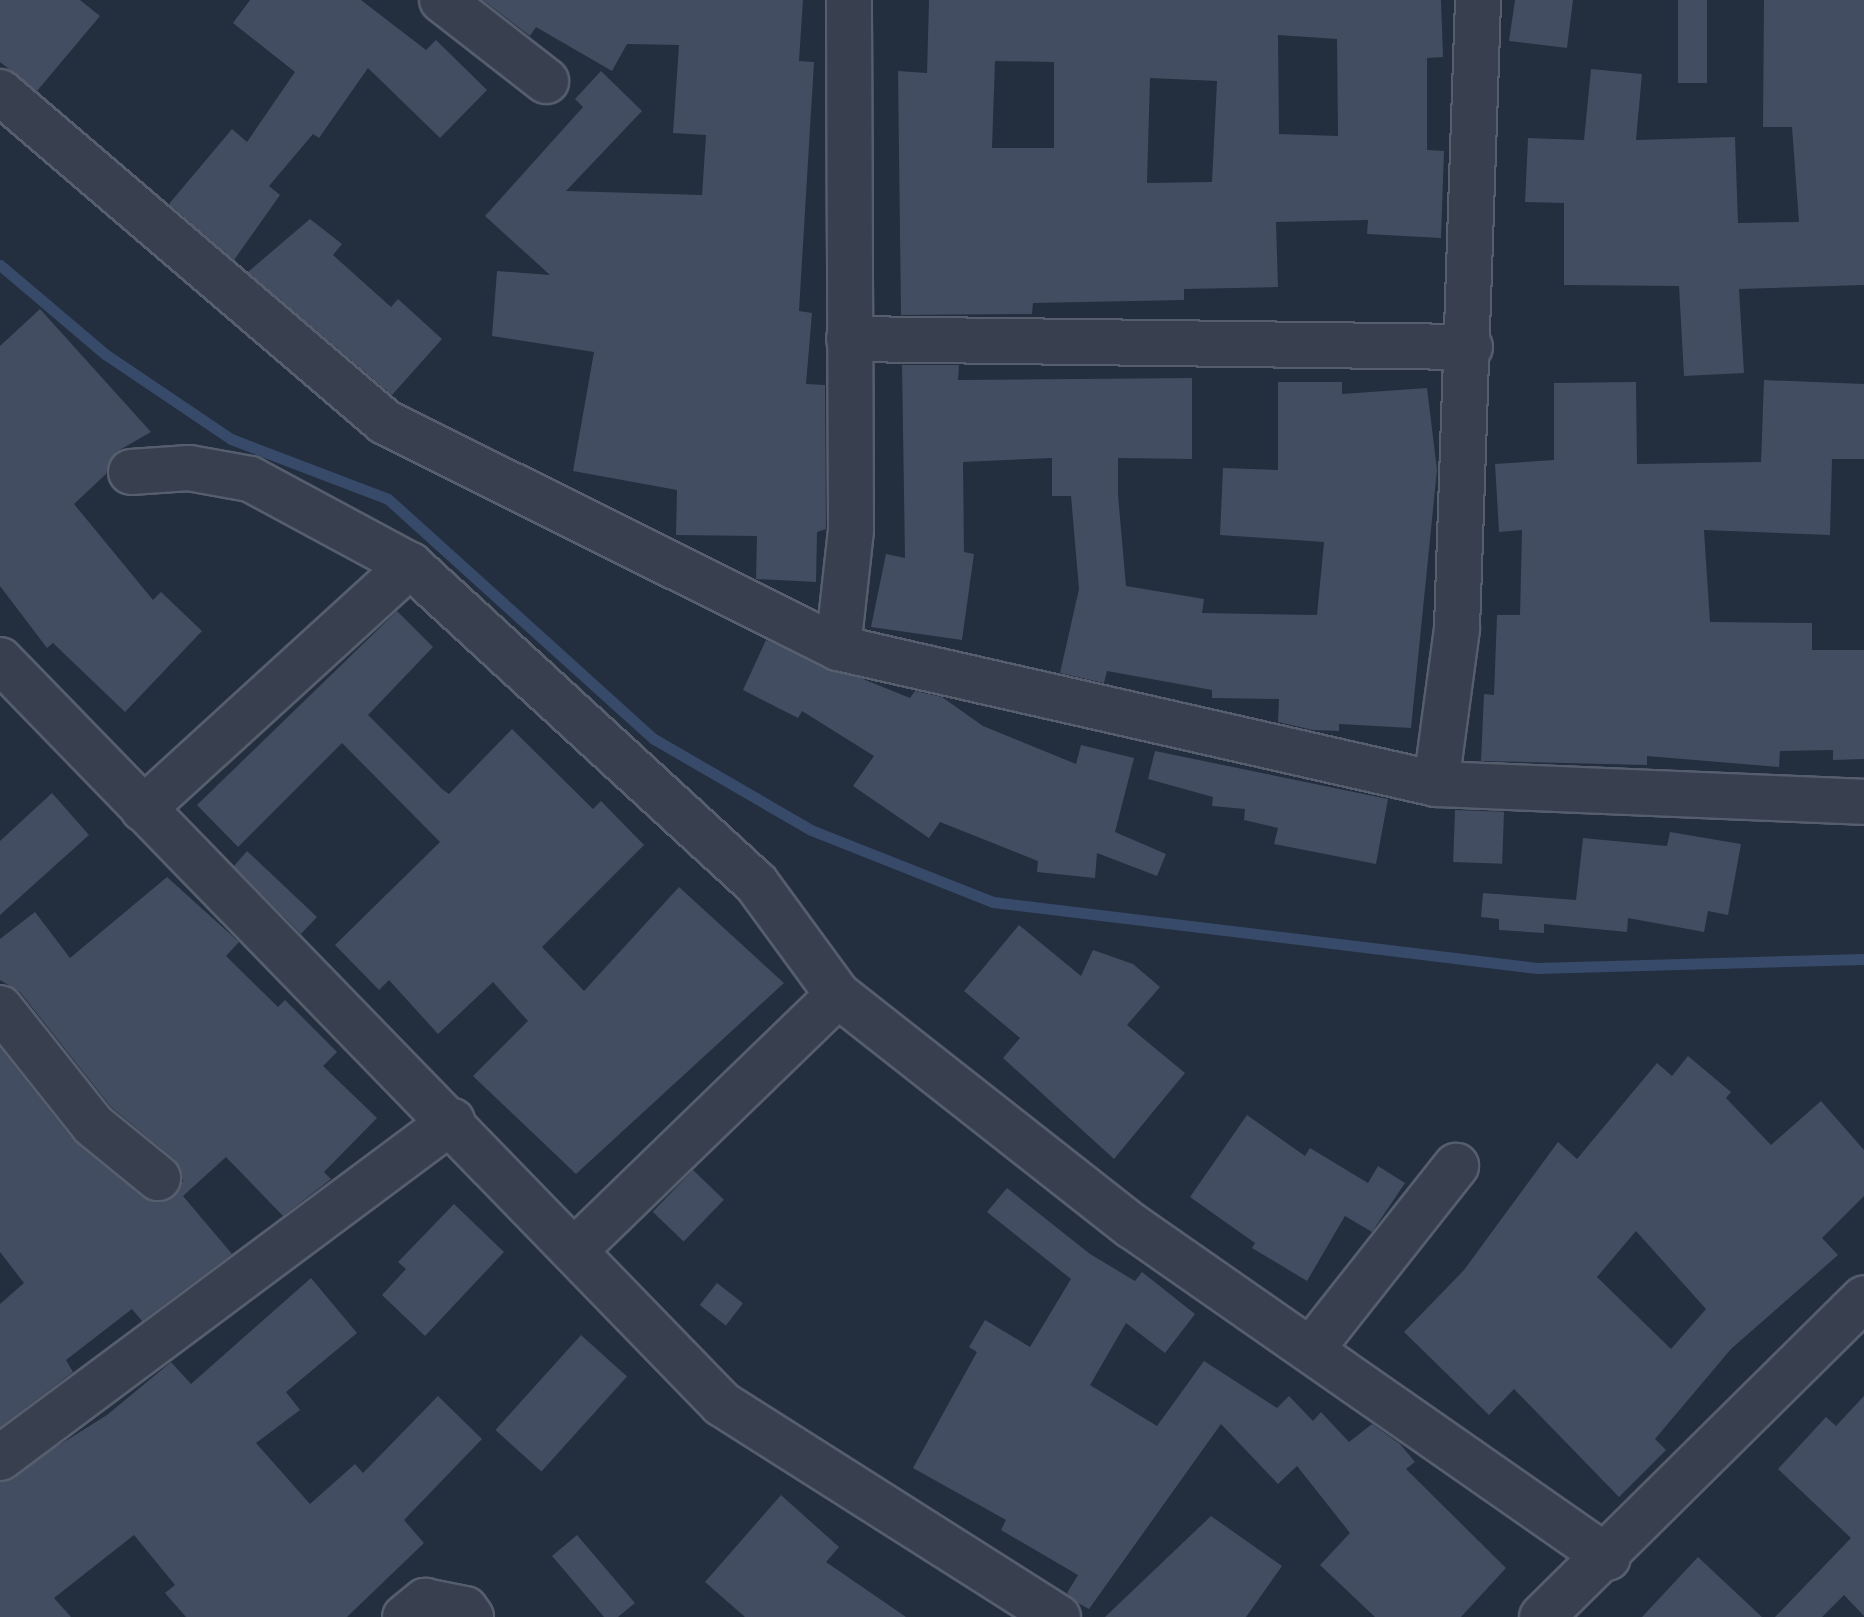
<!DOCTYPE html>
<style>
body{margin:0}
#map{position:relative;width:1864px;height:1617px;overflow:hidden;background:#232e3f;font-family:Lato,sans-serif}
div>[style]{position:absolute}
.stream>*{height:11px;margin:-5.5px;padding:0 5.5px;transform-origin:5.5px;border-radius:5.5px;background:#384a69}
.building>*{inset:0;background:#424d61;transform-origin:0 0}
.roads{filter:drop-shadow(2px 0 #565e6d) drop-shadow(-2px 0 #565e6d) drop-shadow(0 2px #565e6d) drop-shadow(0 -2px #565e6d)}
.minor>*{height:44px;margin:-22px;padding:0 22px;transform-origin:22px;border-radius:22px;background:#38404f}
span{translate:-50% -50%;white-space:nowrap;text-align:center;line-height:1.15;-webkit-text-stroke:6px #1d2534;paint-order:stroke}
</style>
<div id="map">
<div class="stream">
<i style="left:0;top:265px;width:138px;rotate:40.3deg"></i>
<i style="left:105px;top:354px;width:152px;rotate:34deg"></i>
<i style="left:231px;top:439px;width:168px;rotate:20.9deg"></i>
<i style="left:388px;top:499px;width:358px;rotate:42.1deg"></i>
<i style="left:654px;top:739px;width:181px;rotate:30.1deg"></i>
<i style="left:811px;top:830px;width:196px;rotate:21.6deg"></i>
<i style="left:993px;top:902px;width:548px;rotate:6.92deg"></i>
<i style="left:1537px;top:968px;width:327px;rotate:-1.6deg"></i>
</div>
<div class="building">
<i style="clip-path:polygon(0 0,80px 0,100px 16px,37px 91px,0 62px)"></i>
<i style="clip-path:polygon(250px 0,361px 0,426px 50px,436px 40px,487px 90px,440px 138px,368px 68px,319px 138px,313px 134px,269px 186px,280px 195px,234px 260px,169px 204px,232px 129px,247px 142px,295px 72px,233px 23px)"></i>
<i style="clip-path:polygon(483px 0,803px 0,799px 61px,814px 62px,799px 311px,812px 313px,806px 384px,825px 385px,826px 529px,817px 532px,816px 582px,756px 579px,757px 536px,676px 535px,677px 490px,573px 471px,594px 352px,492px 336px,497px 271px,550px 275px,485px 216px,583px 107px,575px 99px,601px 71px,642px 111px,566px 191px,702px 195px,706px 135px,673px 133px,679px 45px,627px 44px,612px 71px,536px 27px,530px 36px)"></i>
<i style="clip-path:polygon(evenodd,929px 0,1441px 0,1443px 57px,1427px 58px,1427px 150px,1444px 151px,1441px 238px,1367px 234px,1368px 220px,1276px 222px,1278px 287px,1184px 289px,1184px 300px,1033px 303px,1032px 314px,901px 315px,898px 71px,927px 73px,929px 0,1278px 35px,1337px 39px,1338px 136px,1279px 134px,1278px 35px,929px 0,995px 61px,1054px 62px,1054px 148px,992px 148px,995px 61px,929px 0,1150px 78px,1217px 81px,1212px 182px,1147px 183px,1150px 78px)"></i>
<i style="clip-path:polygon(1515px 0,1573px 0,1567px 48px,1509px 41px)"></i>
<i style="left:1678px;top:0;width:29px;height:83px"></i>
<i style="clip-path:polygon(1764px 0,1864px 0,1864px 285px,1739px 289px,1744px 373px,1684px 376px,1679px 286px,1564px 285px,1564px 203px,1525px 202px,1528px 138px,1584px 140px,1591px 69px,1642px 74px,1636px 140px,1735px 137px,1738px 223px,1799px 222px,1792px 127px,1763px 127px)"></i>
<i style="clip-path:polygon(310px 219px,342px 244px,333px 255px,391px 307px,398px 299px,442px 339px,392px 395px,248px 272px)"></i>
<i style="clip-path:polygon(40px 309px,151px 432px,116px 452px,106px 474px,74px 504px,153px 600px,161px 592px,202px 631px,125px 712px,53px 643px,47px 648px,0 586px,0 346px)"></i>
<i style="clip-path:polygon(902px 365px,959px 365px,958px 380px,1192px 378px,1192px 459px,1118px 458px,1118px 495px,1126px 586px,1204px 599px,1202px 613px,1317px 615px,1324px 542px,1220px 535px,1223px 468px,1278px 470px,1278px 382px,1342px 382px,1342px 394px,1427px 388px,1437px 470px,1411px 728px,1339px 724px,1339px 731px,1313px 730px,1278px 722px,1279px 699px,1212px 698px,1212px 690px,1107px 671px,1104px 683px,1060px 673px,1079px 589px,1071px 496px,1052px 496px,1052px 458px,963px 462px,964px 552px,974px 554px,962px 640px,871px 627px,886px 554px,905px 558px)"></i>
<i style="clip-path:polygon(1764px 380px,1864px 384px,1864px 459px,1832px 459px,1830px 535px,1704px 530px,1710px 622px,1812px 623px,1812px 650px,1864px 650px,1864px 759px,1833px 760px,1833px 750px,1780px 751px,1779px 767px,1647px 756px,1647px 765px,1481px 761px,1484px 694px,1494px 695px,1497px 615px,1520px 615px,1522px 530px,1499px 532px,1495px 464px,1554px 460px,1554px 383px,1636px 382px,1637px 464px,1761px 462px)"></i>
<i style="clip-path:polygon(397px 611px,433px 647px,368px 715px,442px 789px,449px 794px,512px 729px,593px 809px,601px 801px,644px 845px,542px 947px,584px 991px,679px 887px,784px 983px,576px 1174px,473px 1076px,528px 1021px,493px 982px,438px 1034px,389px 980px,379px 990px,335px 945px,440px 842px,342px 743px,238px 847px,197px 805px)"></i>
<i style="clip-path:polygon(766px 640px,910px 698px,915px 691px,942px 697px,983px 726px,1076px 764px,1081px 745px,1134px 758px,1115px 832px,1166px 854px,1157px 876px,1097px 853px,1095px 878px,1037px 872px,1038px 861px,940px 822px,929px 838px,853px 786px,874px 756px,802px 711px,798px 718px,743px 690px)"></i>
<i style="clip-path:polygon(1155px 751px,1388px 799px,1376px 864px,1274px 844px,1278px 828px,1244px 820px,1245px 809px,1212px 806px,1213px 797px,1148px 779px)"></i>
<i style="clip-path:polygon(52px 793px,89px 835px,0 915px,0 841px)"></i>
<i style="left:1455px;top:810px;width:49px;height:52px;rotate:2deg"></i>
<i style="clip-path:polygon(1670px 832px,1741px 844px,1728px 915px,1708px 911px,1704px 932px,1628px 918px,1627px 932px,1544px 924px,1544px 933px,1499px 930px,1499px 919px,1481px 917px,1483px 893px,1576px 900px,1583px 838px,1667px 846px)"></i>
<i style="clip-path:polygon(247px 851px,317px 917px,301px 934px,234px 866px)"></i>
<i style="clip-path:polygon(167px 877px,239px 942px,226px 956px,278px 1007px,285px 1000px,337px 1052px,323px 1066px,377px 1118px,324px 1172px,331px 1179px,283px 1216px,226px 1157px,183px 1196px,232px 1254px,142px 1321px,132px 1309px,66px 1360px,73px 1372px,0 1427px,0 1304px,24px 1283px,0 1252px,0 1048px,74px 1141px,142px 1197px,168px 1201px,183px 1181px,174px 1159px,111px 1107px,20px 992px,0 980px,0 939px,35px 912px,70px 958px)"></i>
<i style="clip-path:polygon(1019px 925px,1081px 976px,1093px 950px,1133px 964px,1160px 987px,1127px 1025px,1185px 1073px,1114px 1159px,1003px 1058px,1020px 1038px,964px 991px)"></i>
<i style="clip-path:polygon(evenodd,1688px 1056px,1731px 1092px,1726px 1098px,1771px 1145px,1821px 1101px,1864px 1150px,1864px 1196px,1822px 1238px,1838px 1255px,1731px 1349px,1655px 1439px,1666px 1450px,1619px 1497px,1514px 1389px,1489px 1415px,1404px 1332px,1464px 1270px,1558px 1142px,1577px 1159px,1657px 1063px,1672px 1076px,1688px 1056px,1636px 1231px,1706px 1309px,1671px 1349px,1597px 1277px,1636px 1231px)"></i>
<i style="clip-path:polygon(1247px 1115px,1305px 1156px,1310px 1148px,1368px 1183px,1378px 1166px,1405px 1183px,1372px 1232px,1345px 1216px,1307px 1281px,1252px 1248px,1255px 1243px,1190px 1197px)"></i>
<i style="left:693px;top:1170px;width:43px;height:58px;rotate:44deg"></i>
<i style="clip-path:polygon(1007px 1188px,1090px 1254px,1135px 1281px,1142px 1272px,1195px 1314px,1165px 1353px,1126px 1323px,1090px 1385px,1157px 1426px,1204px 1361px,1277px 1408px,1289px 1396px,1313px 1421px,1321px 1412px,1349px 1442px,1372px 1424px,1400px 1444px,1415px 1462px,1406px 1469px,1506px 1568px,1461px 1617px,1375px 1617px,1320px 1565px,1350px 1533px,1297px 1466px,1278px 1484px,1221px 1424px,1089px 1609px,1078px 1603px,1067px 1593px,1078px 1575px,1001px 1530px,1006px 1520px,913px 1468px,977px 1352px,969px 1347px,985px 1320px,1030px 1347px,1071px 1279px,987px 1212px)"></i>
<i style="clip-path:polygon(454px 1204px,504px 1252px,425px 1336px,382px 1295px,406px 1269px,398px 1262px)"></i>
<i style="clip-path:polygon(311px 1278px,357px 1333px,286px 1392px,300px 1410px,256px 1443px,310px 1504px,355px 1464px,363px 1473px,438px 1396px,482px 1439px,404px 1520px,424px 1543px,347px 1617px,186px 1617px,165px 1593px,175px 1585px,134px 1535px,54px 1598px,71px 1617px,0 1617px,0 1482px,107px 1415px,171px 1362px,191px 1384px)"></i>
<i style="left:717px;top:1283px;width:33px;height:28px;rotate:38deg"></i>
<i style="left:581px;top:1335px;width:62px;height:128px;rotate:42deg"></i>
<i style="clip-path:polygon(1864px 1396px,1864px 1616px,1844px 1595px,1822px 1617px,1775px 1617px,1851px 1538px,1778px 1469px,1826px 1417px,1836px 1426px)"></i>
<i style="clip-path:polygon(781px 1495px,839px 1547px,826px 1562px,906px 1617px,745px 1617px,705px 1582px)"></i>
<i style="clip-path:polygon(1211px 1516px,1282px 1566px,1246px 1617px,1105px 1617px)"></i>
<i style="clip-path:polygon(577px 1535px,635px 1603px,618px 1617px,604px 1617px,552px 1556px)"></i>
<i style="clip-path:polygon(1698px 1557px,1762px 1617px,1642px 1617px)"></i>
</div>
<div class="roads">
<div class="minor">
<i style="left:442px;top:0;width:132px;rotate:37.9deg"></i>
<i style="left:0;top:92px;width:507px;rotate:40.6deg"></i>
<i style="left:385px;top:422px;width:506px;rotate:26.51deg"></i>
<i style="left:838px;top:648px;width:613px;rotate:12.81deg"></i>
<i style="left:1436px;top:784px;width:428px;rotate:2.4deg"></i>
<i style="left:849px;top:339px;width:621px;rotate:0.74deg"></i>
<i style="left:131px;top:472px;width:58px;rotate:-3.9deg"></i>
<i style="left:189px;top:468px;width:62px;rotate:10.2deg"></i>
<i style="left:250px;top:479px;width:182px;rotate:28.3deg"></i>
<i style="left:410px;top:565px;width:470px;rotate:42.6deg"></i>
<i style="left:756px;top:883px;width:139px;rotate:53.8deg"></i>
<i style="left:838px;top:995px;width:365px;rotate:135.9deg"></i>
<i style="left:838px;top:648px;width:119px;rotate:-83.7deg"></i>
<i style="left:851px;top:530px;width:530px;rotate:-90.22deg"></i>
<i style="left:0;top:660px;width:1037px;rotate:45.86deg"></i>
<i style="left:722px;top:1404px;width:398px;rotate:32.4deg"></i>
<i style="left:1436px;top:784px;width:157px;rotate:-82.3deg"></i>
<i style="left:1457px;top:628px;width:628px;rotate:-88.08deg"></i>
<i style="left:143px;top:809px;width:362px;rotate:-42.4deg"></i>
<i style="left:838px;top:995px;width:374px;rotate:38.2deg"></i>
<i style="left:1132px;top:1226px;width:580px;rotate:34.89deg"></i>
<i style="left:0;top:1008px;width:149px;rotate:51.5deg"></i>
<i style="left:93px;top:1125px;width:84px;rotate:39.2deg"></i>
<i style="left:1313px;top:1347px;width:231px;rotate:-51.7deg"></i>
<i style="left:0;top:1458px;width:564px;rotate:-36.71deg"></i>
<i style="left:405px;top:1617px;width:26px;rotate:-39deg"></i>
<i style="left:425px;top:1601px;width:41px;rotate:11.3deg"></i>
<i style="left:465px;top:1609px;width:10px;rotate:53deg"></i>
<i style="left:1542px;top:1617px;width:453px;rotate:-44.7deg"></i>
</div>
</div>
</div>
